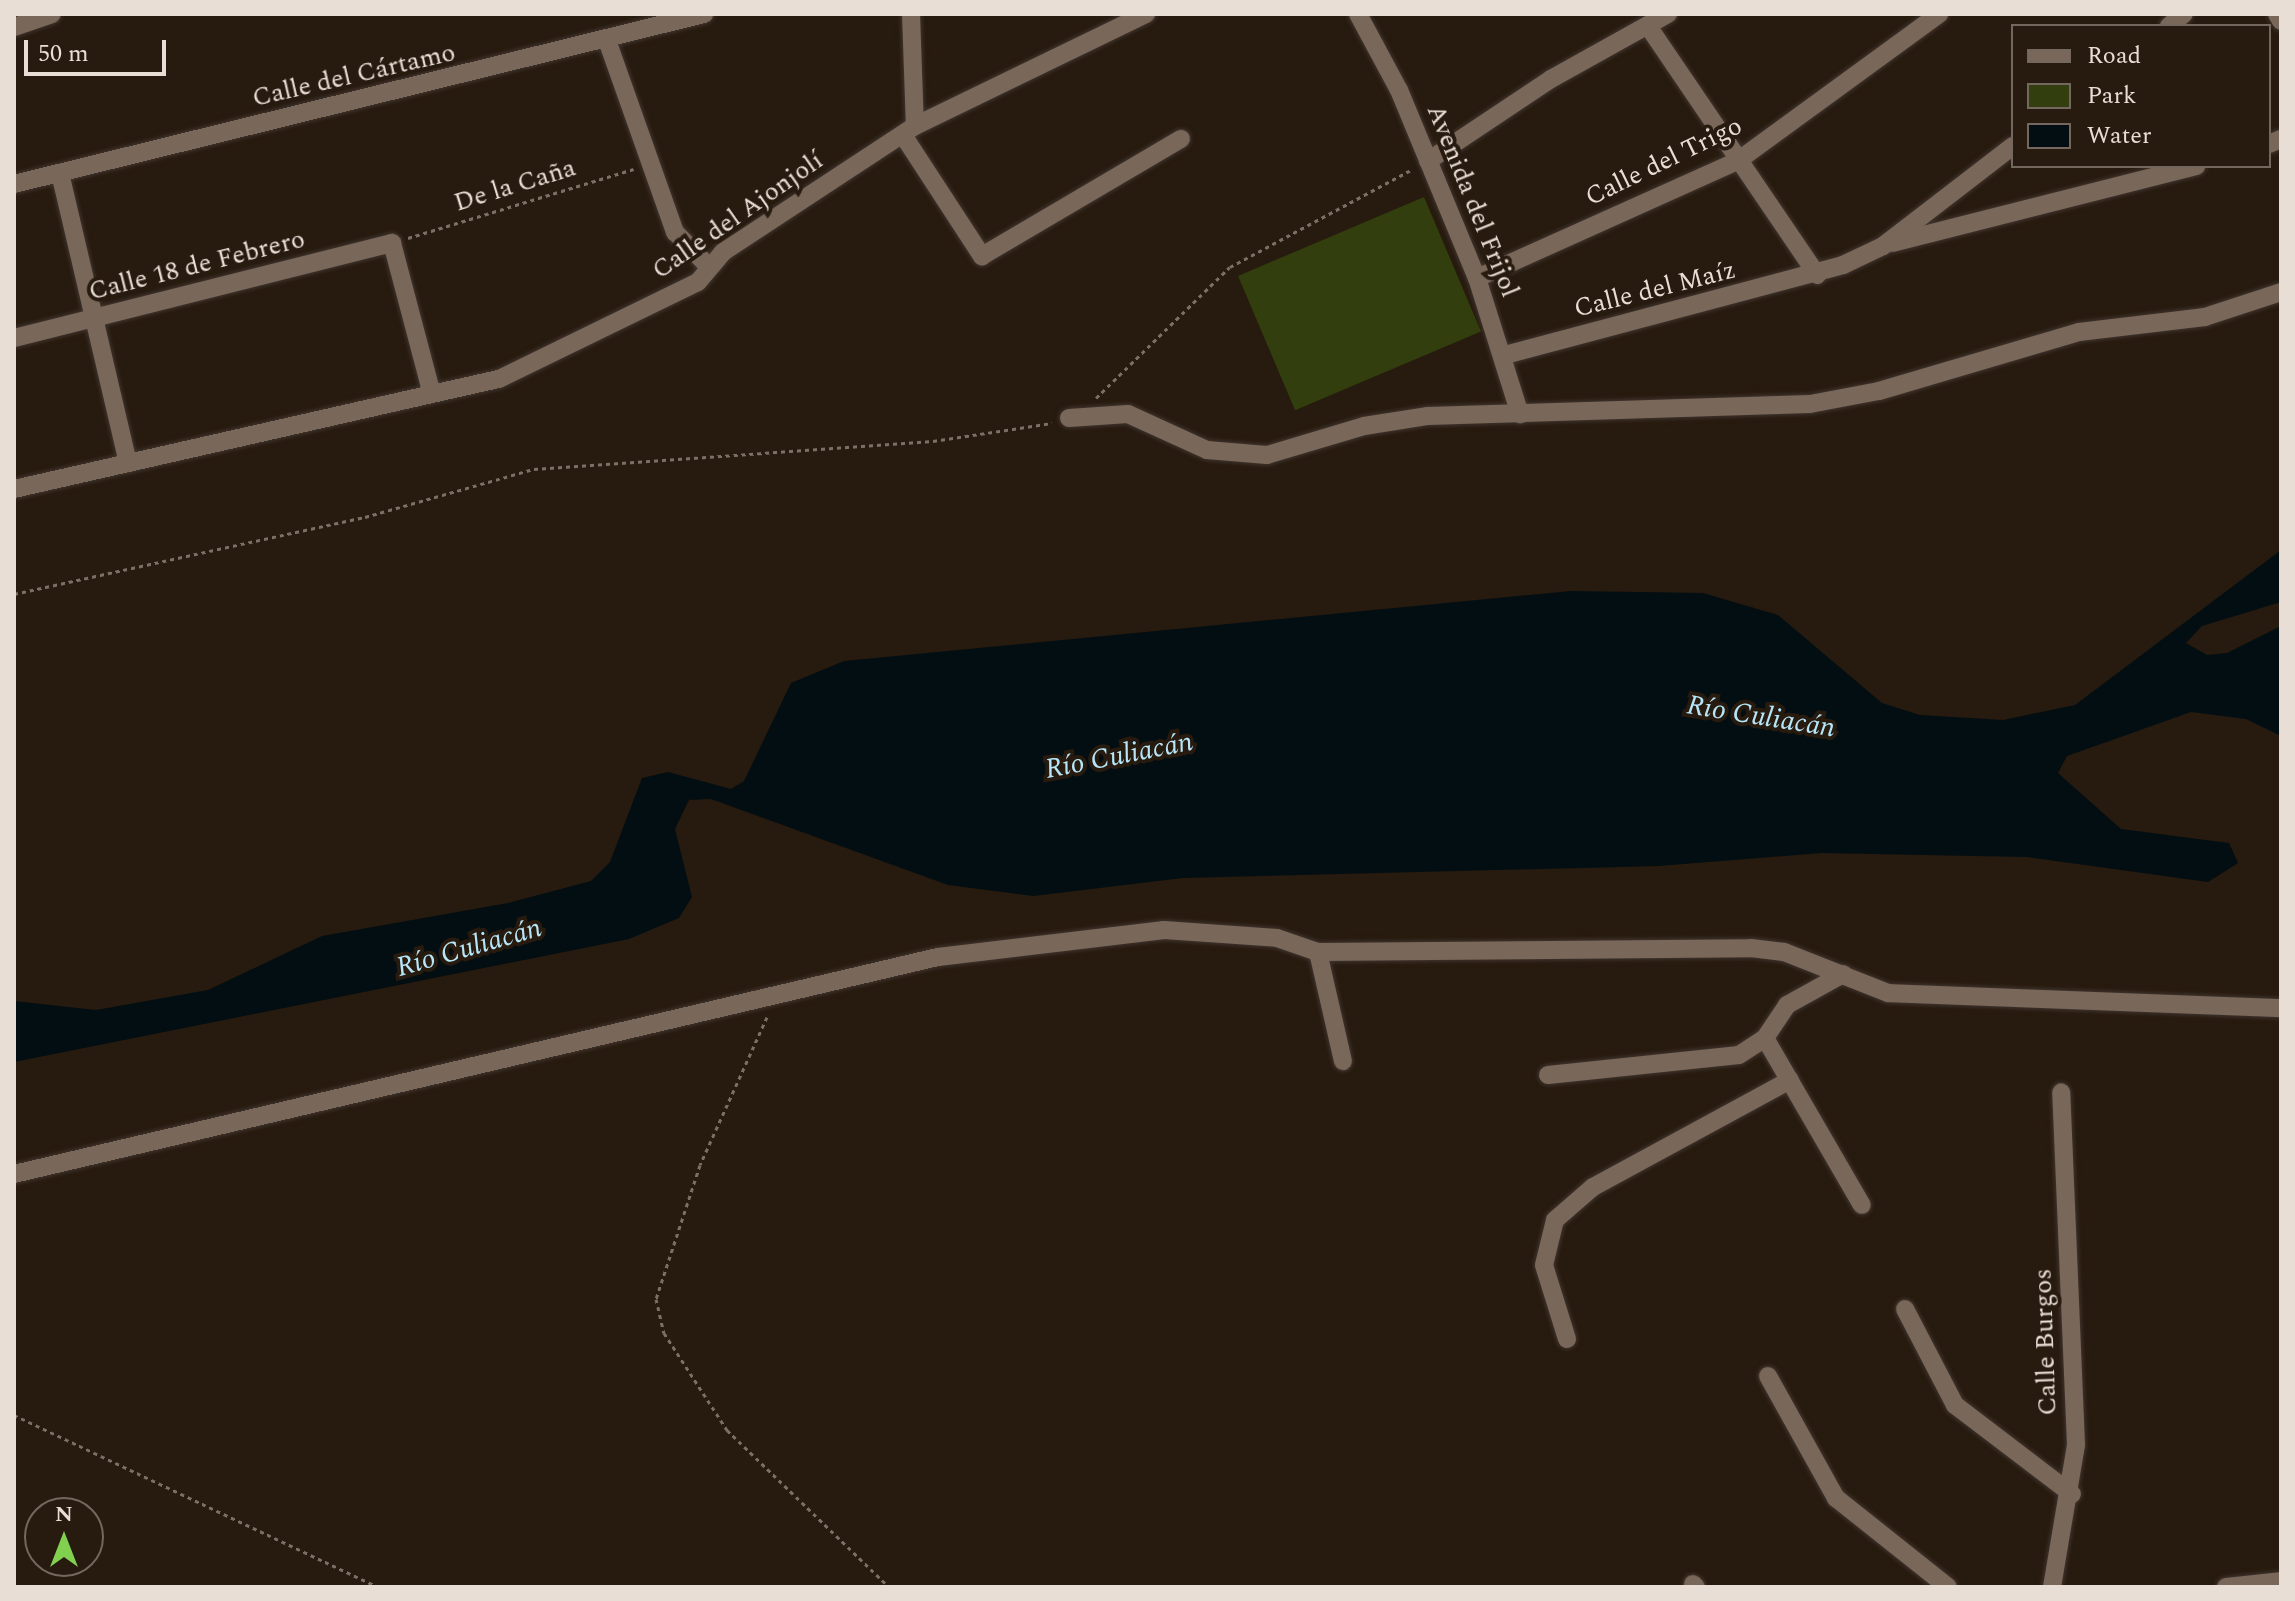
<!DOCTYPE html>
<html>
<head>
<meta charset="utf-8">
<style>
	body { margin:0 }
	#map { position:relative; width:2295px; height:1601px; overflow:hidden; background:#271a0e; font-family:Spectral,serif }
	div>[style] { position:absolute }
	.green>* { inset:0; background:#323e0d; transform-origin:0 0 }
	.water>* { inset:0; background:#030e13 }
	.path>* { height:3px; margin-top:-1.5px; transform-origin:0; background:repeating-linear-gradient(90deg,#7b7065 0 4px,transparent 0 8px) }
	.roads { filter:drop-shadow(0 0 2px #40352f) drop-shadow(0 0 2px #40352f) }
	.minor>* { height:18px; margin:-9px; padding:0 9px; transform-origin:9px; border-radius:9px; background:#79685a }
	span { translate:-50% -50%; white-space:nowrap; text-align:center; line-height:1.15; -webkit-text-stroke:8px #271a0e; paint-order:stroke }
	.street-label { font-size:26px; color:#e8ded6 }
	.water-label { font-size:28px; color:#b7e6f8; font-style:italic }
	.frame { position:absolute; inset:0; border:16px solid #e8ded6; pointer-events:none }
	.legend { position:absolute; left:2011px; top:24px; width:260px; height:144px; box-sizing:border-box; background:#271a0e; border:2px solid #74685e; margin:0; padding:10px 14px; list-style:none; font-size:24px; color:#e8ded6 }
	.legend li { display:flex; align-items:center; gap:16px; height:40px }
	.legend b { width:40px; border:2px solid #74685e }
	.north { position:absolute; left:24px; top:1497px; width:80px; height:80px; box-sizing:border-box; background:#271a0e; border:2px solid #74685e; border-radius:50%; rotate:0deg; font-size:22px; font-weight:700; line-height:32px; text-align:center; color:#e8ded6 }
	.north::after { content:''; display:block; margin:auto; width:28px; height:36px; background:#82d050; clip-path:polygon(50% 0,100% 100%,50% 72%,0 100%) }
	.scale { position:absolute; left:24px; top:40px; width:142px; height:36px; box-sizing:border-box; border:4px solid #e8ded6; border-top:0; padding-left:10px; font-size:24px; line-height:28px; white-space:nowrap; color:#e8ded6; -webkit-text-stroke:6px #271a0e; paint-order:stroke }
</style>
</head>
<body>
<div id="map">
	<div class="green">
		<div style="left:1424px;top:197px;width:146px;height:202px;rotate:67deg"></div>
	</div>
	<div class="water">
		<div style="clip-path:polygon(2281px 550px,2281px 602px,2202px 626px,2186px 643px,2207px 655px,2227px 653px,2281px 626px,2281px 736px,2246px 719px,2191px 712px,2067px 756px,2058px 773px,2121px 829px,2229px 843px,2238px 863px,2208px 882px,2026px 857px,1822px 853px,1659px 866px,1183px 878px,1033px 896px,948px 885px,711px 799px,689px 800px,675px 829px,692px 897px,679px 918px,629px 939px,14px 1062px,14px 1001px,96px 1010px,208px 990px,322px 936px,508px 903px,591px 881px,610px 862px,642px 778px,668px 772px,731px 789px,744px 781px,791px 683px,844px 661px,1571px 591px,1703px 593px,1778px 615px,1882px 703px,1920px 715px,2003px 720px,2075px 705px)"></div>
	</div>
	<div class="path">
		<div style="left:408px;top:238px;width:236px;rotate:-17deg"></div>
		<div style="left:1096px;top:398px;width:187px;rotate:-44.4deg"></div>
		<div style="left:1230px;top:267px;width:205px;rotate:-28.2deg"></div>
		<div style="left:14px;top:594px;width:359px;rotate:-12.4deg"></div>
		<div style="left:365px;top:517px;width:176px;rotate:-15.9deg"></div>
		<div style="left:534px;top:469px;width:400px;rotate:-4deg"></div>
		<div style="left:933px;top:441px;width:120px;rotate:-8.6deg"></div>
		<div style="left:767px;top:1017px;width:162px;rotate:114.4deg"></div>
		<div style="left:700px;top:1165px;width:141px;rotate:108.2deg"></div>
		<div style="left:656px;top:1299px;width:35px;rotate:77deg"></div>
		<div style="left:664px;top:1333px;width:116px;rotate:57deg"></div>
		<div style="left:727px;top:1430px;width:226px;rotate:44.1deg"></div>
		<div style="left:14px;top:1415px;width:403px;rotate:25.3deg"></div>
	</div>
	<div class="roads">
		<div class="minor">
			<div style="left:911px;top:14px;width:112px;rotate:88deg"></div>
			<div style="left:1358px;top:14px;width:86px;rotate:61.7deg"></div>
			<div style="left:1399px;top:90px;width:204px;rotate:67.5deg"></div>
			<div style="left:1477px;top:278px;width:143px;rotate:72.5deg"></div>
			<div style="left:2277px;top:14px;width:8px;rotate:60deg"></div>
			<div style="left:1648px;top:26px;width:301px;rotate:55.8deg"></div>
			<div style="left:2169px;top:26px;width:19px;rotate:-39deg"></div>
			<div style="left:14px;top:27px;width:40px;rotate:-18.9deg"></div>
			<div style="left:608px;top:43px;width:201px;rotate:70.5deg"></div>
			<div style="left:675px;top:232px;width:49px;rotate:45.8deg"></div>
			<div style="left:903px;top:135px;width:145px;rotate:56.9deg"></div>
			<div style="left:982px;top:256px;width:231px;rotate:-30.5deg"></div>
			<div style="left:2269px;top:144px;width:13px;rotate:-23deg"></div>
			<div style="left:1428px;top:161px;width:148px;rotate:-33.7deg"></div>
			<div style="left:1551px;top:79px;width:134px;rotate:-29.1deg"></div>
			<div style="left:60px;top:173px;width:298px;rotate:76.8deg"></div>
			<div style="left:14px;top:184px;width:711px;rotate:-13.84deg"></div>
			<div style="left:1892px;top:243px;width:314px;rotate:-14.2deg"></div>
			<div style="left:1477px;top:278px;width:287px;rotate:-24.2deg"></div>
			<div style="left:1739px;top:160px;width:248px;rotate:-36.1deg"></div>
			<div style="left:14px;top:338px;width:390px;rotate:-14.1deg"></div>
			<div style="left:392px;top:243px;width:153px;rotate:75.2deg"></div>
			<div style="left:1505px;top:355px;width:350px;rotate:-14.9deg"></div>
			<div style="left:1843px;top:265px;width:44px;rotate:-25.4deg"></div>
			<div style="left:1883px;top:246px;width:164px;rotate:-37.6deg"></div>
			<div style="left:1069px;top:418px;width:59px;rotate:-3.9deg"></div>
			<div style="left:1128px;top:414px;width:87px;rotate:24.5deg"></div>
			<div style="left:1207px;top:450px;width:60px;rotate:4.8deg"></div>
			<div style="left:1267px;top:455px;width:101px;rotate:-16.6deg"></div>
			<div style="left:1364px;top:426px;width:65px;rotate:-8.9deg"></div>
			<div style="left:1428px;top:416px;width:382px;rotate:-1.8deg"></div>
			<div style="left:1810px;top:404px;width:70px;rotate:-10.7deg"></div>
			<div style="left:1879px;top:391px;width:209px;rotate:-16.4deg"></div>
			<div style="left:2079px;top:332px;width:127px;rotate:-6.8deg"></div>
			<div style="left:2205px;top:317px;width:80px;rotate:-18.2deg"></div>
			<div style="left:14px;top:489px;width:497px;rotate:-12.8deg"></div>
			<div style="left:499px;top:379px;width:221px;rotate:-26deg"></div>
			<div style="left:698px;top:282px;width:39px;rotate:-50deg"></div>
			<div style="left:723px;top:252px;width:230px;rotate:-33.3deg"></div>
			<div style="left:915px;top:126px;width:257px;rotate:-25.9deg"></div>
			<div style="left:1318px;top:952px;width:112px;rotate:77.1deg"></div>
			<div style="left:1765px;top:1038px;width:193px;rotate:59.9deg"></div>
			<div style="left:1548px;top:1075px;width:192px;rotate:-6deg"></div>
			<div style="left:1739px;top:1055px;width:31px;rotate:-33deg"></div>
			<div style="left:1765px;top:1038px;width:40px;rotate:-56deg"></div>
			<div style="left:1787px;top:1005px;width:64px;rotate:-29deg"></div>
			<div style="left:14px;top:1174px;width:949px;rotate:-13.22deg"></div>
			<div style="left:938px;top:957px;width:228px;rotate:-6.8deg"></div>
			<div style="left:1164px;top:930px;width:113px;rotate:4deg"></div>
			<div style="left:1277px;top:938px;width:43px;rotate:18.9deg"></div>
			<div style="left:1318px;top:952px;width:433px;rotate:-0.5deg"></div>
			<div style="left:1751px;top:948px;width:33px;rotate:7deg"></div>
			<div style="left:1784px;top:952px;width:112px;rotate:21.5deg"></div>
			<div style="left:1888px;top:993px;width:393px;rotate:2.2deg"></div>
			<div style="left:1905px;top:1309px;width:108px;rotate:62.5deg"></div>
			<div style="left:1955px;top:1405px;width:147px;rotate:37.3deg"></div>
			<div style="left:1567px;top:1339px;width:77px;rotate:-107.3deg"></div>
			<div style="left:1544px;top:1265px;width:46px;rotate:-76.3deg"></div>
			<div style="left:1555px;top:1220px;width:50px;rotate:-41deg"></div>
			<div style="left:1593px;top:1187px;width:224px;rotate:-28.5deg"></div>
			<div style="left:1768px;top:1376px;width:140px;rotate:60.9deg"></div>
			<div style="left:1836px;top:1498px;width:143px;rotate:38.5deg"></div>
			<div style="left:1693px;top:1584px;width:4px;rotate:45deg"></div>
			<div style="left:2052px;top:1587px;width:144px;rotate:-80.4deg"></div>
			<div style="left:2076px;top:1445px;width:353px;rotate:-92.4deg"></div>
			<div style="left:2226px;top:1587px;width:55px;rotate:-6.2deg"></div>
		</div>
	</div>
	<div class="street-label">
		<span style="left:354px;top:76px;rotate:-13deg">Calle del Cártamo</span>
		<span style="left:1664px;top:162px;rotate:-26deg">Calle del Trigo</span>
		<span style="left:515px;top:186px;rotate:-17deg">De la Caña</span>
		<span style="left:1472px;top:201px;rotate:68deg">Avenida del Frijol</span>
		<span style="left:738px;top:216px;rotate:-35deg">Calle del Ajonjolí</span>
		<span style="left:197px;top:266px;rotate:-14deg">Calle 18 de Febrero</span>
		<span style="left:1655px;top:290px;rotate:-14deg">Calle del Maíz</span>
		<span style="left:2046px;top:1342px;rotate:-92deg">Calle Burgos</span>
	</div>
	<div class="water-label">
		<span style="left:1761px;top:717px;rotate:9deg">Río Culiacán</span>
		<span style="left:1119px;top:756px;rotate:-11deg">Río Culiacán</span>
		<span style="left:469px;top:948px;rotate:-16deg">Río Culiacán</span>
	</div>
	<div class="frame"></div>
	<ul class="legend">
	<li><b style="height:10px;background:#79685a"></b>Road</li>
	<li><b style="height:22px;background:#323e0d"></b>Park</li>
	<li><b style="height:22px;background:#030e13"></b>Water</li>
	</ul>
	<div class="north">N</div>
	<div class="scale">50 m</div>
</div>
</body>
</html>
